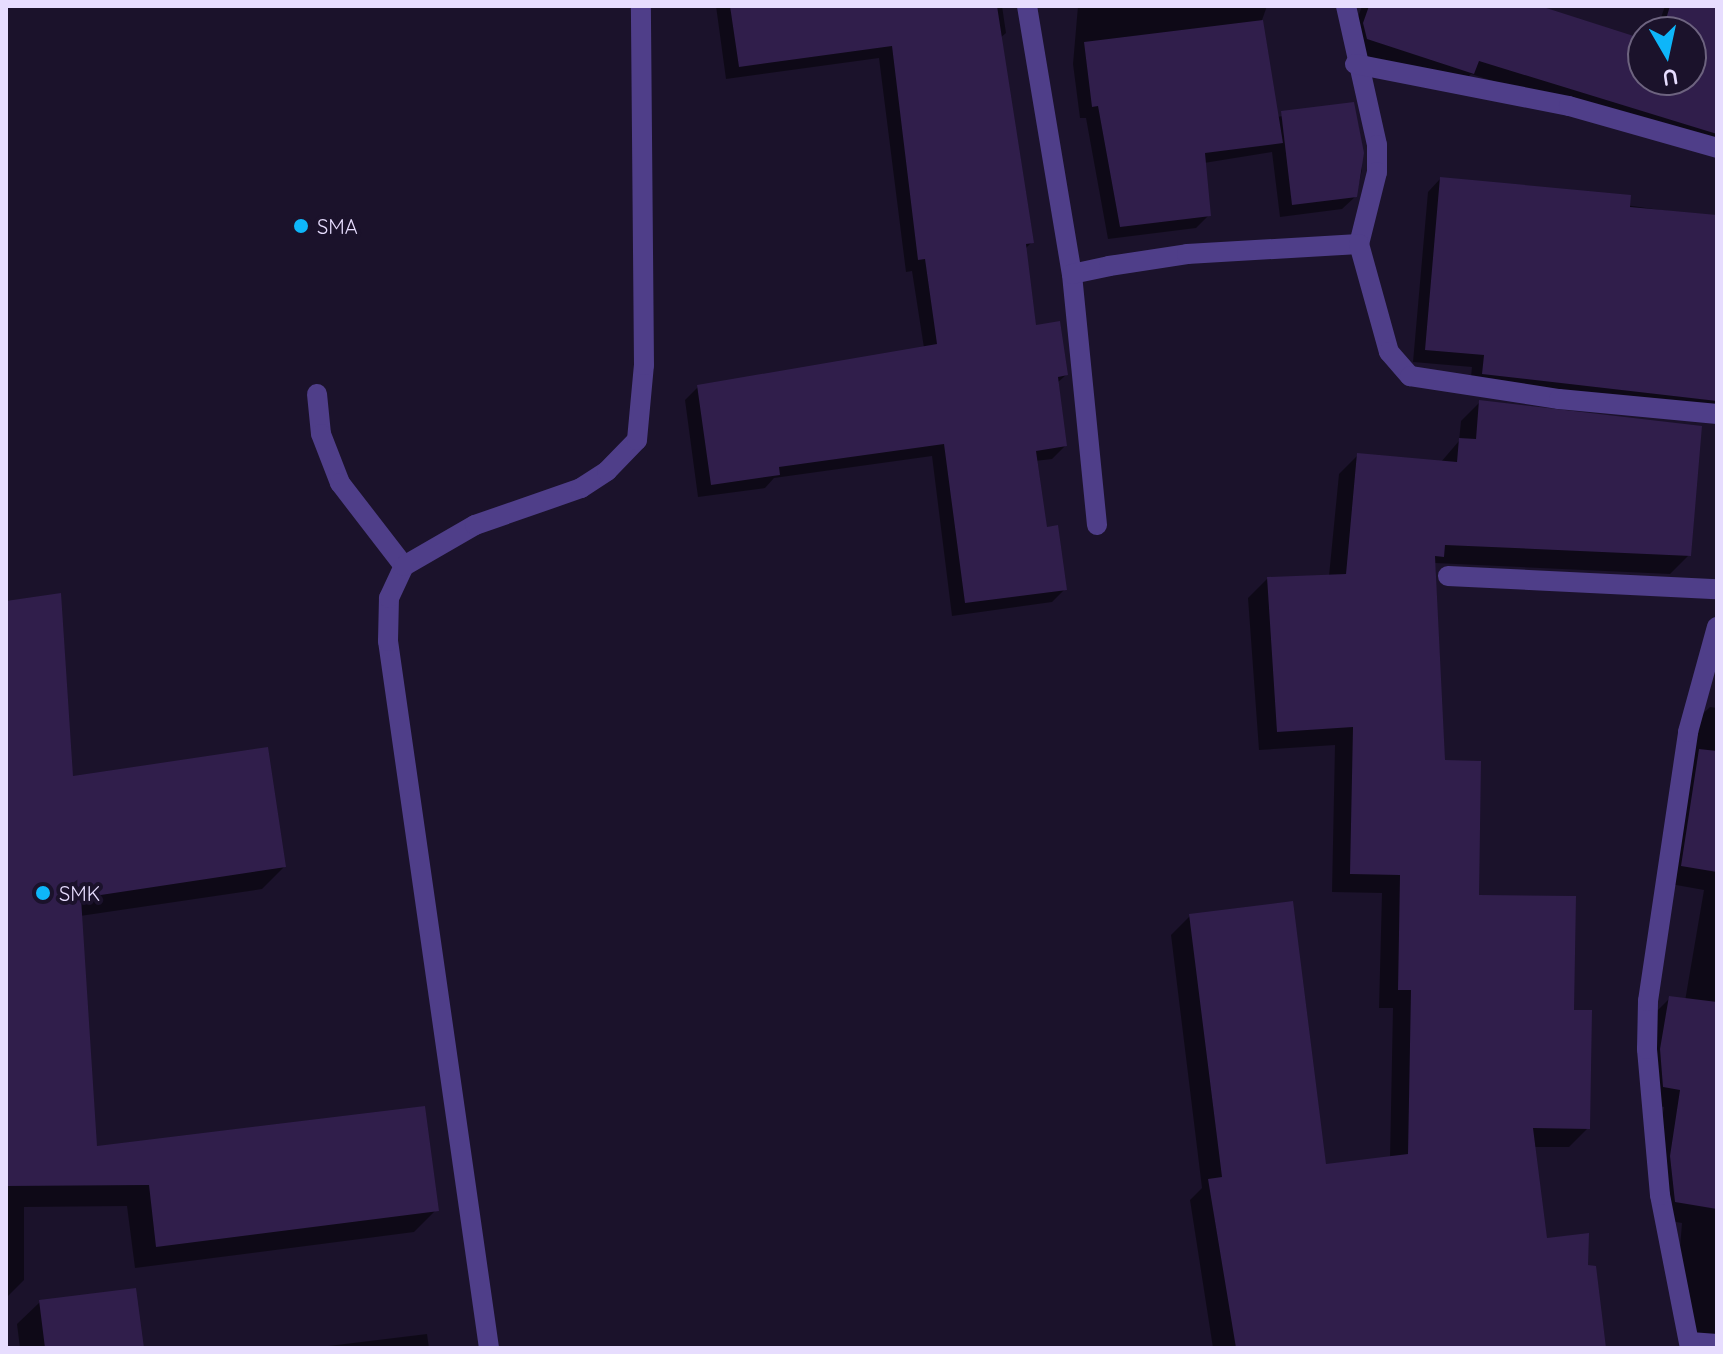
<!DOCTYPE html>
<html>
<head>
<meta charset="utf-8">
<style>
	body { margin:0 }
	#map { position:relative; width:1723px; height:1354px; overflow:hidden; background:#1b122b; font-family:Quicksand,sans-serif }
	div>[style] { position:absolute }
	.shadow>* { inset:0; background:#0007 }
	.building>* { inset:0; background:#301e4b }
	.minor>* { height:20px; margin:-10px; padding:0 10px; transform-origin:10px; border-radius:10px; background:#4f3e89 }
	.dots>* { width:22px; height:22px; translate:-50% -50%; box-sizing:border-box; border:4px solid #1b122b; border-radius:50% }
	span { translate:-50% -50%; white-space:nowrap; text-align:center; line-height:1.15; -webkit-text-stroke:8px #1b122b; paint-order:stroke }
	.poi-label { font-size:20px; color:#e7ddfe }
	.left { translate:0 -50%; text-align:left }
	.frame { position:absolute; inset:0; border:8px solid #e7ddfe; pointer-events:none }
	.north { position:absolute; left:1627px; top:16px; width:80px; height:80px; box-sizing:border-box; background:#1b122b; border:2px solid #6d637f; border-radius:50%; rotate:171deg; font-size:22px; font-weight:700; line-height:32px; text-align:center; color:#e7ddfe }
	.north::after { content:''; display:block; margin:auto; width:28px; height:36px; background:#0eb6f9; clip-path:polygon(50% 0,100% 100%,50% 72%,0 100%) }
</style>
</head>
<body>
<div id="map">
	<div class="shadow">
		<div style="clip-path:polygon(716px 6px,1002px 6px,1006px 33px,999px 39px,1032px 242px,1024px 250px,1035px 327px,1066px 375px,1057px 383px,1065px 446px,1052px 459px,1035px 461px,1045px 529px,1065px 589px,1052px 602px,952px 616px,932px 456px,774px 478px,765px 488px,698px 497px,685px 400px,698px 387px,924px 348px,912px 271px,906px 272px,879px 58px,726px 79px)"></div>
		<div style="clip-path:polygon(1078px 6px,1267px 6px,1261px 23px,1277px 117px,1352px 104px,1362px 170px,1356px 196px,1342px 209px,1280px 217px,1272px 152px,1204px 163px,1209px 215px,1196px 228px,1108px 239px,1086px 118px,1080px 118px,1073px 64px)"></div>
		<div style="clip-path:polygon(1362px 6px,1521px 6px,1643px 42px,1643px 80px,1691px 80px,1691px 32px,1656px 32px,1665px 6px,1717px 6px,1717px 157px,1708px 148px,1471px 74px,1460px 86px,1355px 52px,1351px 37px)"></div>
		<div style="clip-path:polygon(1440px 179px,1717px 218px,1717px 419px,1470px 386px,1472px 367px,1413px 362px,1428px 192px)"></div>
		<div style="clip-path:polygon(1480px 402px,1689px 555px,1670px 574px,1435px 563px,1443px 762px,1477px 897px,1572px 1012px,1588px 1128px,1569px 1147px,1534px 1147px,1545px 1241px,1586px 1267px,1604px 1348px,1213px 1348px,1190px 1200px,1202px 1188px,1171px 935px,1190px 916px,1324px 1166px,1390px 1158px,1393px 1008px,1379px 1008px,1382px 893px,1332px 892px,1335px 745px,1259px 750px,1248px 598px,1267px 579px,1329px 576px,1339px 474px,1358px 455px,1441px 462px,1459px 441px,1461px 421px)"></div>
		<div style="clip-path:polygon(6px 603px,71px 778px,284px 867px,262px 889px,80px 916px,95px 1149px,436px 1210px,414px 1232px,135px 1268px,127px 1206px,24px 1207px,24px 1280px,6px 1298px)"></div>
		<div style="clip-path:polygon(1710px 707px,1717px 708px,1717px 1342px,1681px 1339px,1675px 1310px,1682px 1223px,1658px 1219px,1653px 1175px,1664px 1107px,1646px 1104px,1652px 1016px,1670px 998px,1685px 1001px,1704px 890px,1665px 883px,1692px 724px)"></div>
		<div style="clip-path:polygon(40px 1302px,142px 1348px,20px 1348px,17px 1324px)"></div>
		<div style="clip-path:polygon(427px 1334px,429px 1348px,312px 1348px)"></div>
	</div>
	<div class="building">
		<div style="clip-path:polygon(730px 6px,997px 6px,1034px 243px,1026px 244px,1036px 325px,1060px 321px,1068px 375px,1058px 377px,1067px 446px,1036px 451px,1047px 527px,1058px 525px,1067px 590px,965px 603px,944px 444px,779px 467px,780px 475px,711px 485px,697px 385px,937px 344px,925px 259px,918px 260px,892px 46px,739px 67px)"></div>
		<div style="clip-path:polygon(1369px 6px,1540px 6px,1643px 39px,1643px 80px,1691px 80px,1691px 32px,1662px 32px,1670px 6px,1717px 6px,1717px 134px,1479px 61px,1474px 74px,1367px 39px,1363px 23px)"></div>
		<div style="clip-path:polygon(1263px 20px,1283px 143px,1205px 153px,1211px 216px,1120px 227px,1098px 106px,1092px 107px,1084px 42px)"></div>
		<div style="clip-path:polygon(1354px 102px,1364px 153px,1357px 197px,1292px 205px,1281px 111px)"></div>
		<div style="clip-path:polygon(1440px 177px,1631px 195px,1630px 207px,1717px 215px,1717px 401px,1482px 374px,1484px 355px,1425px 350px)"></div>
		<div style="clip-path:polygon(1479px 400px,1702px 426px,1691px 556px,1445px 545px,1444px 557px,1435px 556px,1445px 760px,1481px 761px,1479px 895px,1576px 896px,1574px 1010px,1592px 1010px,1590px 1129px,1533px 1128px,1547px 1238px,1589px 1233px,1588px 1265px,1596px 1266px,1606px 1348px,1236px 1348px,1208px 1179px,1222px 1177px,1189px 914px,1293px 901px,1326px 1164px,1408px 1154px,1411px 990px,1398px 990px,1400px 875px,1350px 874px,1353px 727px,1277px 732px,1267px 577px,1346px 574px,1357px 453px,1457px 462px,1459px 438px,1476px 439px)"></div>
		<div style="clip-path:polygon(61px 593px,73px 776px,268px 747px,286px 867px,81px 898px,97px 1146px,425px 1106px,439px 1211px,156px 1247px,149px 1185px,6px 1186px,6px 601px)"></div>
		<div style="clip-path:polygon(1699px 749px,1717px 751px,1717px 872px,1681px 866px)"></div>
		<div style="clip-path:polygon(1669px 996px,1717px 1002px,1717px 1209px,1675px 1202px,1670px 1156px,1680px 1090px,1663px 1087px,1660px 1049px)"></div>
		<div style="clip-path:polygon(136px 1288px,144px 1348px,45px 1348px,39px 1300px)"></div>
	</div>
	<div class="minor">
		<div style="left:1027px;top:6px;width:272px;rotate:80.5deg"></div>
		<div style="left:1346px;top:6px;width:142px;rotate:77.4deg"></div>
		<div style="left:1377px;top:145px;width:27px;rotate:90deg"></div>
		<div style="left:1377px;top:172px;width:74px;rotate:104deg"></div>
		<div style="left:1355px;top:64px;width:218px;rotate:11.1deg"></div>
		<div style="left:1569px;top:106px;width:154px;rotate:15.8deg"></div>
		<div style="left:317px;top:394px;width:40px;rotate:84.3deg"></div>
		<div style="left:321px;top:434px;width:53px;rotate:68.8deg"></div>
		<div style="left:340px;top:483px;width:105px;rotate:52.4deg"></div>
		<div style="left:1097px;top:525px;width:252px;rotate:-95.7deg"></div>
		<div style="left:1072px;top:274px;width:38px;rotate:-12deg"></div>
		<div style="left:1109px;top:266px;width:79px;rotate:-8.7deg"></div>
		<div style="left:1187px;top:254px;width:172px;rotate:-3.3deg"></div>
		<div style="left:1359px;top:244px;width:112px;rotate:74.5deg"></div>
		<div style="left:1389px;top:352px;width:32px;rotate:49deg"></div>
		<div style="left:1410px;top:376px;width:151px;rotate:8.8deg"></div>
		<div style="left:1559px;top:399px;width:159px;rotate:5.4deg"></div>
		<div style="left:1448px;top:576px;width:269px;rotate:2.8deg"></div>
		<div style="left:1690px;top:1342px;width:27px;rotate:4deg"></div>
		<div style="left:489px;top:1348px;width:714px;rotate:-98.13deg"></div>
		<div style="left:388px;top:641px;width:43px;rotate:-88.7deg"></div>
		<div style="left:389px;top:598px;width:35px;rotate:-65deg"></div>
		<div style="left:404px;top:566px;width:82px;rotate:-30deg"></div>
		<div style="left:475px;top:525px;width:112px;rotate:-19.2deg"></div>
		<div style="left:581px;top:488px;width:31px;rotate:-33deg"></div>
		<div style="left:607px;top:471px;width:43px;rotate:-45.9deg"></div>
		<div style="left:637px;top:440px;width:75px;rotate:-84.7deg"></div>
		<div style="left:644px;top:365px;width:359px;rotate:-90.5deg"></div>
		<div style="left:1690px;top:1348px;width:156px;rotate:-101.1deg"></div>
		<div style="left:1660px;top:1195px;width:147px;rotate:-95.1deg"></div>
		<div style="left:1647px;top:1049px;width:48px;rotate:-88.8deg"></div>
		<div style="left:1648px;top:1001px;width:272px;rotate:-81.5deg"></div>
		<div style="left:1688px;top:732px;width:109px;rotate:-74.6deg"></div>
	</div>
	<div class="dots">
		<div style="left:301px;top:226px;background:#0eb6f9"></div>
		<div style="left:43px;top:893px;background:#0eb6f9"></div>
	</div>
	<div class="poi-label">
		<span class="left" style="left:317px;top:226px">SMA</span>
		<span class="left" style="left:59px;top:893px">SMK</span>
	</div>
	<div class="frame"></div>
	<div class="north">U</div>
</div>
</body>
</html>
